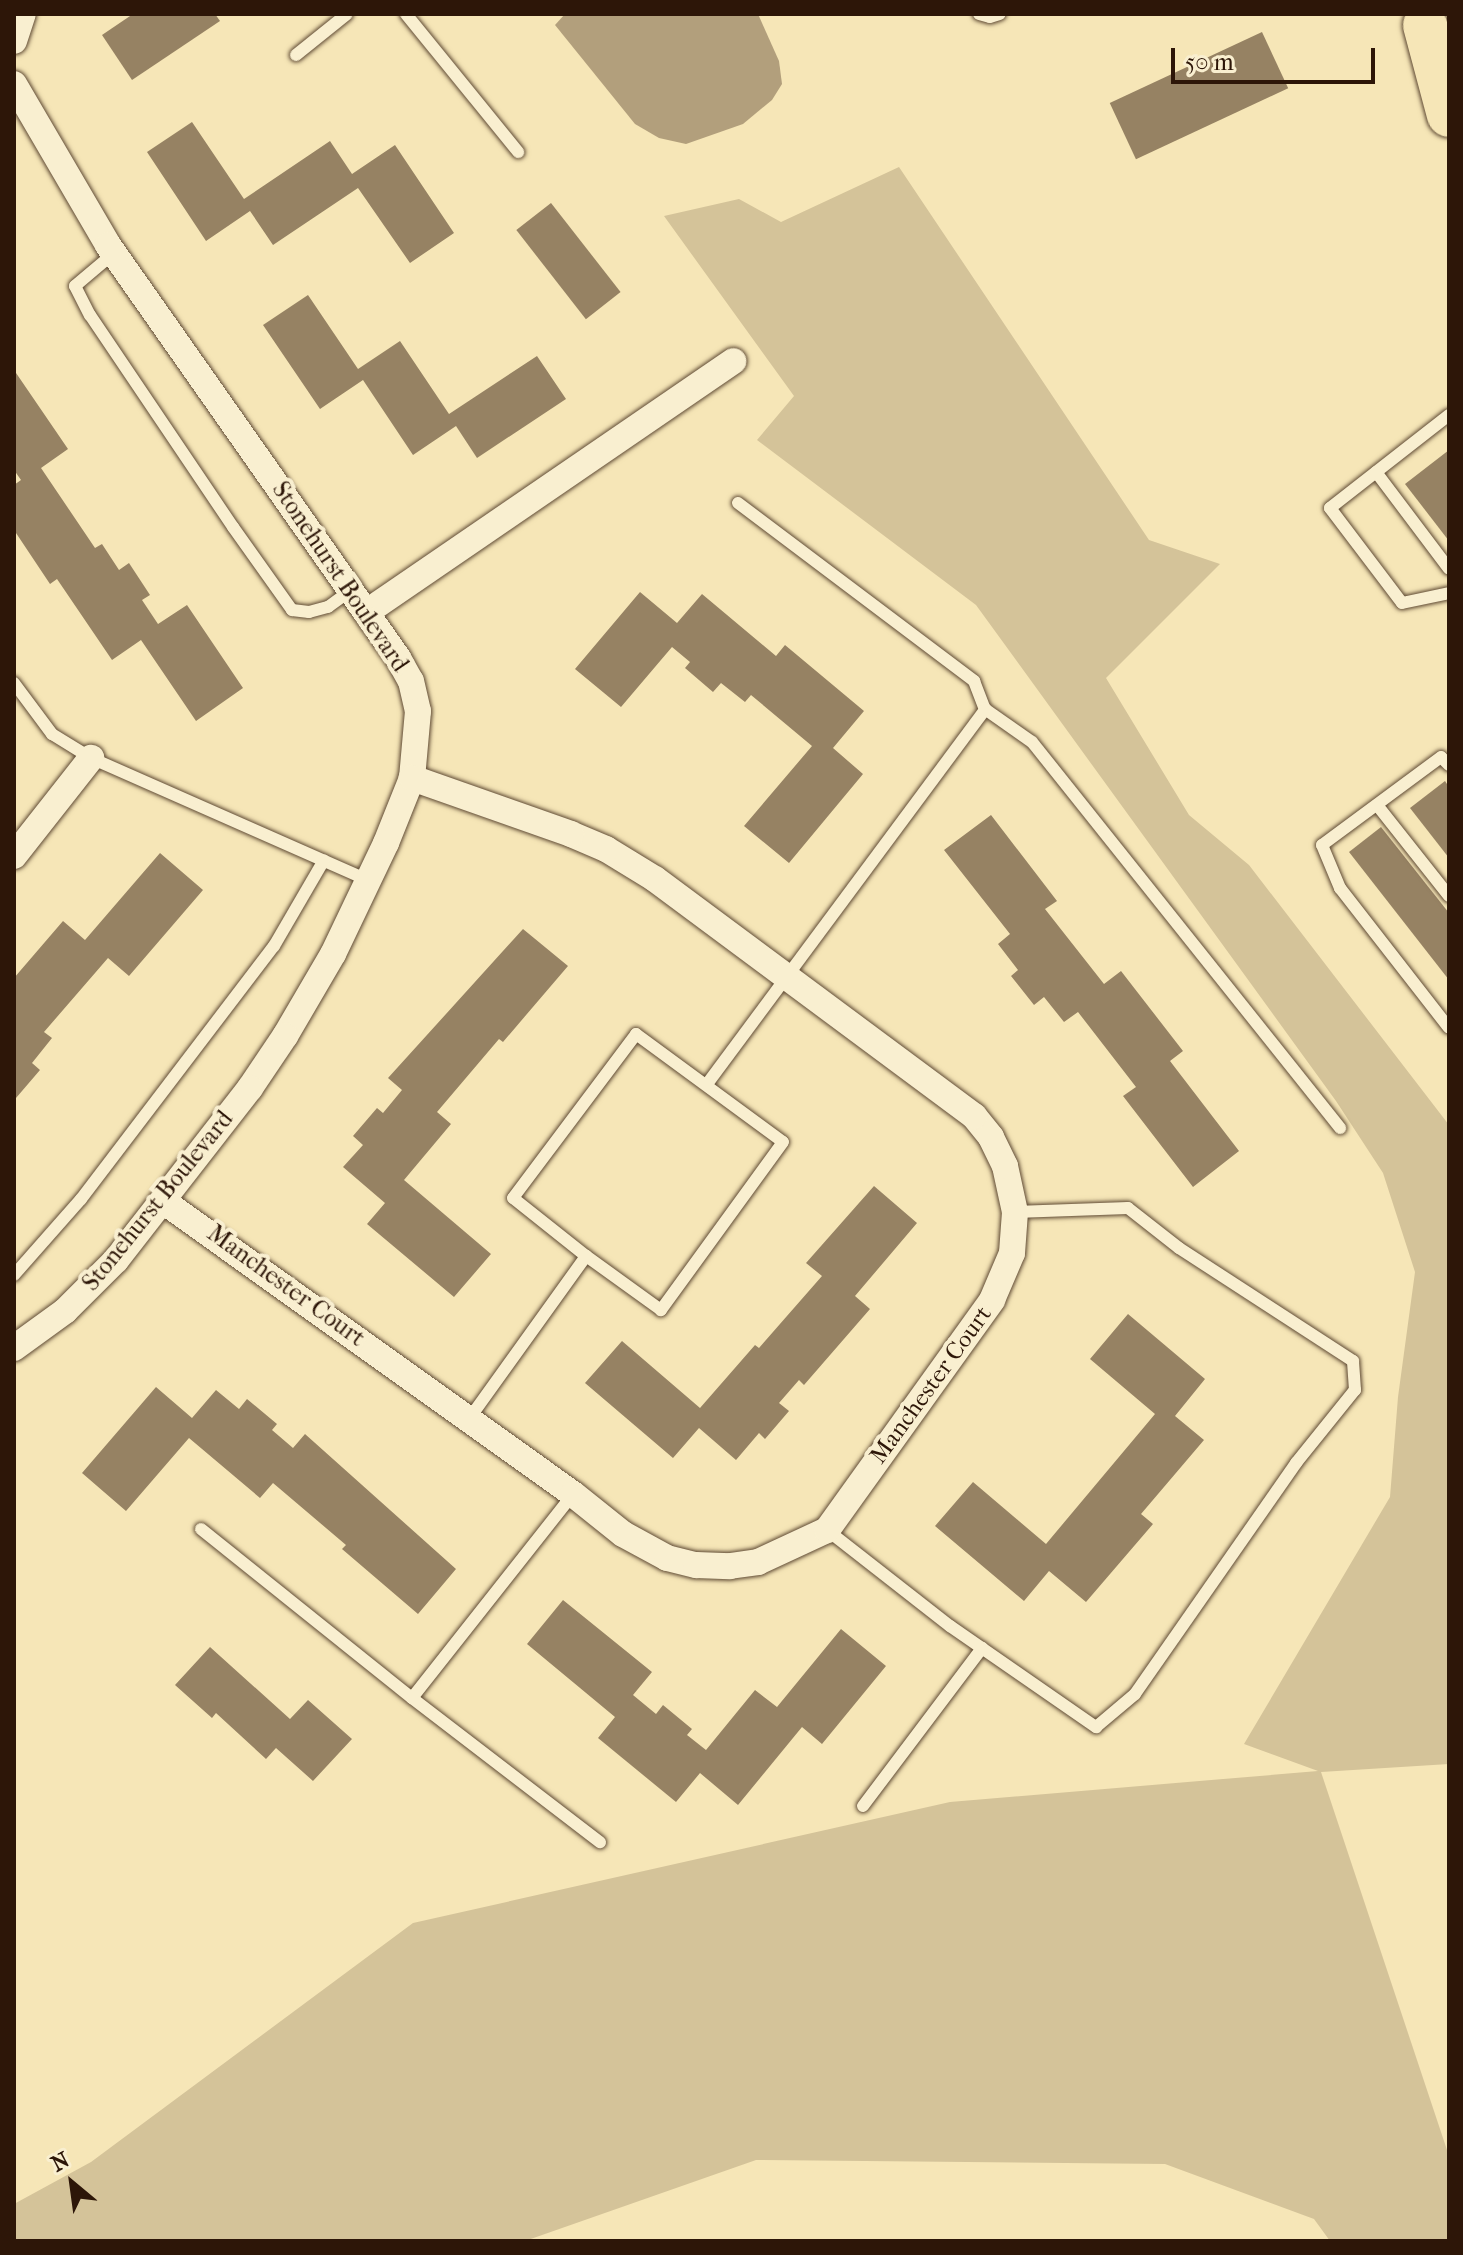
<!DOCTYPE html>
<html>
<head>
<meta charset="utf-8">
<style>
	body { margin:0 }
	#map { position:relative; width:1463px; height:2255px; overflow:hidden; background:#f6e6b7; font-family:"IM FELL French Canon",serif }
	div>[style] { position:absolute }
	.green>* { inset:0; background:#d4c399 }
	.water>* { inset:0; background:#b29f7c }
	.building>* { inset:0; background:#968263; transform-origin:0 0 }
	.roads { filter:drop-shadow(0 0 2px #5f4a34) drop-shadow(0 0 2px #5f4a34) }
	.lane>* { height:12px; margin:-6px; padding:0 6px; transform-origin:6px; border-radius:6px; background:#f9efd0 }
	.street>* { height:26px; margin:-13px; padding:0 13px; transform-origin:13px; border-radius:13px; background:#f9efd0 }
	.highway>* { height:44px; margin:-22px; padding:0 22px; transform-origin:22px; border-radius:22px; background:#f6e6b7 }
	span { translate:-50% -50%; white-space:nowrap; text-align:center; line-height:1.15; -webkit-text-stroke:8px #f9efd0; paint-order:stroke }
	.street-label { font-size:24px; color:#2d1608 }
	.frame { position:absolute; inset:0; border:16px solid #2d1608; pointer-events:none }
	.north { position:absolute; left:32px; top:2143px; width:80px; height:80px; -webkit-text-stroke:6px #f9efd0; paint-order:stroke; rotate:331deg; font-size:22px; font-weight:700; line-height:32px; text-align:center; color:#2d1608 }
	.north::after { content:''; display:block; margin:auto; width:28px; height:36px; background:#2d1608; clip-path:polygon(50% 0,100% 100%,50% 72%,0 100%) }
	.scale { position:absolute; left:1171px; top:48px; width:204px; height:36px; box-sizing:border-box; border:4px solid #2d1608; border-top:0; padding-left:10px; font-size:24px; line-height:28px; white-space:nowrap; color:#2d1608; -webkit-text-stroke:6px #f9efd0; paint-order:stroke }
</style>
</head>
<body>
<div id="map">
	<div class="green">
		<div style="clip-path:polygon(899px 167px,1149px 540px,1220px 564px,1106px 678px,1189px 815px,1249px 865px,1449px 1125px,1449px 1764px,1321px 1772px,1449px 2156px,1449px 2241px,1330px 2241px,1314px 2219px,1165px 2164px,756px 2160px,525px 2241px,14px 2241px,14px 2204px,91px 2162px,413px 1923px,950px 1802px,1318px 1771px,1244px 1744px,1390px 1497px,1398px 1397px,1415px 1272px,1383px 1173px,1336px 1101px,976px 605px,757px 440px,794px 396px,664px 216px,739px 199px,781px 222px)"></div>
	</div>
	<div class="water">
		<div style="clip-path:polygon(565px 14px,758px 14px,779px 61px,782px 84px,772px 100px,743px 124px,686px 144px,659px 138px,635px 124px,555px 25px)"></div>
	</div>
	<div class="building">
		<div style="clip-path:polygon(133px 14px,215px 14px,220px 21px,132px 80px,102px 35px)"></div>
		<div style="left:1262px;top:32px;width:62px;height:168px;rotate:65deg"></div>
		<div style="clip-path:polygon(192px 122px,244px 199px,330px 141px,352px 174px,395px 145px,454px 233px,410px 263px,358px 188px,273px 245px,250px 211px,206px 241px,147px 152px)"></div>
		<div style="left:551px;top:203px;width:113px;height:44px;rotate:52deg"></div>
		<div style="clip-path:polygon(308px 295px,358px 369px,400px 341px,449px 414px,537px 356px,566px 399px,477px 458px,456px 426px,413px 455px,363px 380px,320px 409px,263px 325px)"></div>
		<div style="clip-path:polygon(14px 370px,68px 449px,41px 468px,95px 548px,102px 544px,119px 570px,129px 563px,150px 595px,142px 600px,158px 624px,187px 605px,243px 688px,196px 721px,141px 640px,112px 660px,57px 579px,50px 584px,14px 530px,14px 485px,21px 480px,14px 470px)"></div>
		<div style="clip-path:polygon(1449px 450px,1449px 541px,1405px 484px)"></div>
		<div style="clip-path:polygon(640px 592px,677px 623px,702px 594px,776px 656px,785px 645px,864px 711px,833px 748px,863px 774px,789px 863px,744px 826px,812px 746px,751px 695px,745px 702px,721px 683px,713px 692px,685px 668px,690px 662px,672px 647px,621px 707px,575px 669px)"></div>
		<div style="clip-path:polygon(1445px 781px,1449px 787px,1449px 858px,1410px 808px)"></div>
		<div style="clip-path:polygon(991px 815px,1057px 901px,1045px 909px,1104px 984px,1121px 971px,1183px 1051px,1170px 1061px,1239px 1151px,1193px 1187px,1123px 1096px,1136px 1087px,1078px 1012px,1064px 1022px,1044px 997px,1034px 1005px,1011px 976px,1018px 970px,998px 944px,1010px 934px,944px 850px)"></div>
		<div style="clip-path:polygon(1381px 827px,1449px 913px,1449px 980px,1349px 852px)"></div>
		<div style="clip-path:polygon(160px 853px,203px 890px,129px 976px,108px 958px,44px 1032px,52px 1038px,32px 1063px,40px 1070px,16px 1098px,14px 978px,63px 921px,85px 940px)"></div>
		<div style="clip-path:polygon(523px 929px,568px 966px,503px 1042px,499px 1039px,437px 1112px,451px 1124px,404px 1180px,491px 1254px,454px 1297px,367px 1224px,385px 1203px,343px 1167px,363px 1145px,353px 1136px,377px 1108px,383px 1113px,402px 1090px,388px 1078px)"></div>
		<div style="clip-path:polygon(874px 1186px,917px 1223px,855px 1296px,870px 1309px,804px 1385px,799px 1380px,779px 1403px,789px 1411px,765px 1439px,759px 1433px,736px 1460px,699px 1428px,673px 1458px,585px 1383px,622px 1341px,700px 1408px,755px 1345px,759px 1348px,822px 1276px,806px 1263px)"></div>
		<div style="clip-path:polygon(1128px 1314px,1205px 1379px,1175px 1416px,1204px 1440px,1141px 1514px,1153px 1524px,1086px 1602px,1049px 1571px,1024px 1601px,935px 1526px,973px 1482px,1046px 1544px,1155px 1414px,1090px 1359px)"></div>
		<div style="clip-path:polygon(156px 1387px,192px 1418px,216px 1390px,239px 1409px,247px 1399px,277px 1424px,272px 1430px,293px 1448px,305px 1434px,456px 1569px,418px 1614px,342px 1549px,346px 1545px,273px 1483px,260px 1498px,189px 1438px,126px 1511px,82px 1473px)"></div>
		<div style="clip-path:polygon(563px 1600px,652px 1672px,633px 1695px,656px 1714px,663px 1705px,692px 1729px,687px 1735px,706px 1750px,755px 1690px,777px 1707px,841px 1629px,886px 1666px,822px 1744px,802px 1727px,738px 1805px,700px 1773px,676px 1802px,598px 1738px,615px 1717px,527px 1644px)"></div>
		<div style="clip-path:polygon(210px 1647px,290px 1719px,308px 1700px,352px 1739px,313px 1781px,276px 1748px,266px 1759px,216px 1713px,212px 1718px,175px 1685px)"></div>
	</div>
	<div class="roads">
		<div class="lane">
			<div style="left:406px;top:14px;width:178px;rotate:50.9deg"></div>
			<div style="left:979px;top:14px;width:11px;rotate:15deg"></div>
			<div style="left:990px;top:17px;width:10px;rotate:-17deg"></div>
			<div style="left:296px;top:55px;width:65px;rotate:-38.8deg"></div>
			<div style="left:114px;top:253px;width:51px;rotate:139.8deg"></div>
			<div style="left:75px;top:286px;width:33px;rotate:63deg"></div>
			<div style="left:90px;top:315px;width:256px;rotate:56deg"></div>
			<div style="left:233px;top:527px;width:102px;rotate:54.6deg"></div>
			<div style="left:292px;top:610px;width:17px;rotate:7deg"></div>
			<div style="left:309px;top:612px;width:20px;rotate:-15deg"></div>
			<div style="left:328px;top:607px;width:29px;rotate:-36deg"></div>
			<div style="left:1449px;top:415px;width:151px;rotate:142deg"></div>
			<div style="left:1330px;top:508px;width:119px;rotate:52.8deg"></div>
			<div style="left:1402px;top:603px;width:48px;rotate:-12deg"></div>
			<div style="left:1376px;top:472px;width:121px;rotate:53deg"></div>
			<div style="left:738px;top:503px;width:296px;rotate:37deg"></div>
			<div style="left:974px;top:681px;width:30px;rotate:69deg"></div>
			<div style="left:985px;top:709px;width:57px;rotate:35.1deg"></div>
			<div style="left:1032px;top:742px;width:494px;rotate:51.4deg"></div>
			<div style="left:14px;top:683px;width:64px;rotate:53.3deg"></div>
			<div style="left:52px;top:734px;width:46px;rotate:31.6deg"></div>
			<div style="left:91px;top:758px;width:303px;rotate:23.8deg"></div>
			<div style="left:1449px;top:765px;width:11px;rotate:-135deg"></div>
			<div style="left:1441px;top:757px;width:148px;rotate:143.5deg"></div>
			<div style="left:1322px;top:845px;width:47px;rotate:67.3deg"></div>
			<div style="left:1340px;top:888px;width:177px;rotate:52.1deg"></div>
			<div style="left:1377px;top:805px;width:116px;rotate:51.6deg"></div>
			<div style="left:707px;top:1084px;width:467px;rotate:-53.4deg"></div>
			<div style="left:14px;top:1275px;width:101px;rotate:-48.6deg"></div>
			<div style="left:81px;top:1199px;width:318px;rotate:-52.7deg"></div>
			<div style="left:274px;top:946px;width:99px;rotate:-59.8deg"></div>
			<div style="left:469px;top:1419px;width:201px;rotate:-54.3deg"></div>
			<div style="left:586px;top:1256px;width:93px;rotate:-141.5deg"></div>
			<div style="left:513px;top:1198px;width:205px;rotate:-53.1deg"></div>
			<div style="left:636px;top:1034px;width:182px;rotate:36.3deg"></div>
			<div style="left:783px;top:1142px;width:208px;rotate:126deg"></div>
			<div style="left:661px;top:1310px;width:92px;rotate:-144.2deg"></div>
			<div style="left:201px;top:1529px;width:270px;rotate:38.7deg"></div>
			<div style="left:412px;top:1698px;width:237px;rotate:37.5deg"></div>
			<div style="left:827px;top:1530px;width:156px;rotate:38deg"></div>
			<div style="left:950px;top:1626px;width:178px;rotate:34.7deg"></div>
			<div style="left:1096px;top:1727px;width:51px;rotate:-40.2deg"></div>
			<div style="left:1135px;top:1694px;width:282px;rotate:-55.1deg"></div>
			<div style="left:1296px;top:1463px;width:94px;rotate:-51.1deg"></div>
			<div style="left:1355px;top:1390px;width:29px;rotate:-94deg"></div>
			<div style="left:1353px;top:1361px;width:207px;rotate:-147deg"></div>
			<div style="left:1179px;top:1248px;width:65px;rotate:-141.9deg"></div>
			<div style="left:1128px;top:1208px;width:113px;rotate:178deg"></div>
			<div style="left:412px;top:1698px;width:260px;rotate:-51.7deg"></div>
			<div style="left:863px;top:1806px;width:198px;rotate:-53deg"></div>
		</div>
		<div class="street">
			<div style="left:14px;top:41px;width:28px;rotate:-72deg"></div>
			<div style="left:14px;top:84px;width:186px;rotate:59.7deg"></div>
			<div style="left:108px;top:245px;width:505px;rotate:54.92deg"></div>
			<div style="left:398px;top:658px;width:26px;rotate:61deg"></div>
			<div style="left:411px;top:681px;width:31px;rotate:77deg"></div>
			<div style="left:418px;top:711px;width:67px;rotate:95.1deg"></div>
			<div style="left:412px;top:778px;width:70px;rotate:111.8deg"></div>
			<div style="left:386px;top:843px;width:123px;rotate:115.5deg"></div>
			<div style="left:333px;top:954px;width:95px;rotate:120.3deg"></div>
			<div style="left:285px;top:1036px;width:63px;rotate:123.9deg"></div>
			<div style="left:250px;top:1088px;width:218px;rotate:127.9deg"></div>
			<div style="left:116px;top:1260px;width:72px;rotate:135deg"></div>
			<div style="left:65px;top:1311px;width:63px;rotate:144deg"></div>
			<div style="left:367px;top:612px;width:444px;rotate:-34.4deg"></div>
			<div style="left:14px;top:856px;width:125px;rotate:-51.8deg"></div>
			<div style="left:163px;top:1201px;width:504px;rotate:35.55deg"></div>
			<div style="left:573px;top:1494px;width:64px;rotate:38.7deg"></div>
			<div style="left:623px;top:1534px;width:50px;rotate:28.6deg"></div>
			<div style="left:667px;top:1558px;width:30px;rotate:14deg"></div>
			<div style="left:696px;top:1565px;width:34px;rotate:2deg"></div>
			<div style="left:730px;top:1566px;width:28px;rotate:-8deg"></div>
			<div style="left:758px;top:1562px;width:76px;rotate:-24.9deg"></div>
			<div style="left:827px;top:1530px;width:283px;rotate:-54.3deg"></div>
			<div style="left:992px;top:1300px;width:51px;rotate:-66.9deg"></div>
			<div style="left:1012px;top:1253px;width:41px;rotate:-85.8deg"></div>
			<div style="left:1015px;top:1212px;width:47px;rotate:-102.3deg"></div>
			<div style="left:1005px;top:1166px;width:32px;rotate:-116deg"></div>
			<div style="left:991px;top:1137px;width:27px;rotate:-129deg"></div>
			<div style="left:974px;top:1116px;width:397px;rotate:-143.4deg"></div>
			<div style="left:655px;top:879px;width:57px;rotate:-148.5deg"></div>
			<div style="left:606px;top:849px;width:38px;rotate:-157deg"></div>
			<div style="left:571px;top:834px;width:169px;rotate:-160.6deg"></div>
		</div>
		<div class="highway">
			<div style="left:1425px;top:25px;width:93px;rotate:75.1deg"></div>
		</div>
	</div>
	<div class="street-label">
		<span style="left:340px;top:577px;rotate:56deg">Stonehurst Boulevard</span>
		<span style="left:158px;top:1201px;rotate:-51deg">Stonehurst Boulevard</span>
		<span style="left:286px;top:1286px;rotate:36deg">Manchester Court</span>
		<span style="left:931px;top:1385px;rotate:-54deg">Manchester Court</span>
	</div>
	<div class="frame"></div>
	<div class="north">N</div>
	<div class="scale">50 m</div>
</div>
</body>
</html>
